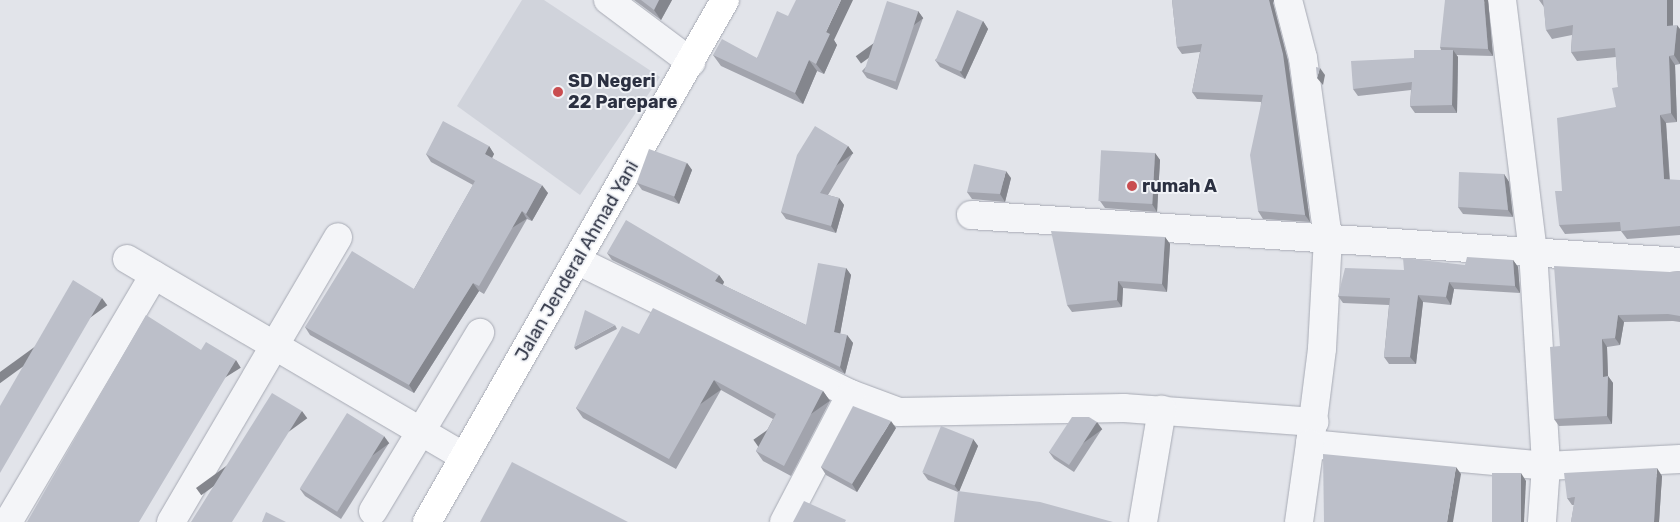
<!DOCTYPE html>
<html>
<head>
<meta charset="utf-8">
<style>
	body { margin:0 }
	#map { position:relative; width:1680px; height:522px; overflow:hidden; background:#e2e4ea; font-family:Rubik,sans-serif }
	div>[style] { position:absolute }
	.built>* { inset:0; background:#d0d3db }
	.roads { filter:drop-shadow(0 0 1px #a7aab4) drop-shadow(0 0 1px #a7aab4) }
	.minor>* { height:28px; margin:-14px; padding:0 14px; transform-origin:14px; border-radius:14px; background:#f4f5f8 }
	.highway>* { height:28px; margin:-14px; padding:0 14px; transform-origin:14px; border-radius:14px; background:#fff }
	.wall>* { inset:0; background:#a2a4ad }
	.shaded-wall>* { inset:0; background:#84868d; transform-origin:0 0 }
	.building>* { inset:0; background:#bcbfc9; transform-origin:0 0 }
	.dots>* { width:14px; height:14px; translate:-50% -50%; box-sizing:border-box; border:2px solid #f1f3f7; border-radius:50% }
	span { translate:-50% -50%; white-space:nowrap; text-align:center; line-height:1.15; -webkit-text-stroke:4px #f1f3f7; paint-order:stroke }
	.poi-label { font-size:18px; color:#2b3041; font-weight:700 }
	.left { translate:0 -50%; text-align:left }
	.street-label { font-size:18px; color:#2b3041 }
</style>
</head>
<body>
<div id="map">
	<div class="built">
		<div style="clip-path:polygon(522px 0,544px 0,660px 77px,580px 195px,457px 106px)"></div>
	</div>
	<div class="roads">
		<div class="minor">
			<div style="left:608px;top:0;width:104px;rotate:36.8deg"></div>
			<div style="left:1288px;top:0;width:60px;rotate:75.5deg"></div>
			<div style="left:1303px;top:58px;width:182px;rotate:82.1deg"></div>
			<div style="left:1328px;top:238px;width:111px;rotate:93.1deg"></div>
			<div style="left:1322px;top:349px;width:96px;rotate:97.2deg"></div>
			<div style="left:1310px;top:444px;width:237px;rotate:5.3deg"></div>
			<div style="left:1546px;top:466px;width:134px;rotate:-3deg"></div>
			<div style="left:1502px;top:0;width:253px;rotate:83deg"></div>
			<div style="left:1533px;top:251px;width:215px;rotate:86.5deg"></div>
			<div style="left:1546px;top:466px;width:56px;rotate:94.1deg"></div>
			<div style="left:971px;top:215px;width:711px;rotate:3.79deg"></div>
			<div style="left:127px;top:259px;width:391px;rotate:30.4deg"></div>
			<div style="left:578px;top:261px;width:304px;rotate:26deg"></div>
			<div style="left:851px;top:394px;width:51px;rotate:20.6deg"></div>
			<div style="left:899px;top:412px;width:225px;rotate:-1deg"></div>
			<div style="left:1124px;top:408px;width:191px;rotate:4.2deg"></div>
			<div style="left:373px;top:511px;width:208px;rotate:-59deg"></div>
			<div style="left:8px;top:522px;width:287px;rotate:-59.4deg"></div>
			<div style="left:171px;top:522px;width:330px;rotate:-59.6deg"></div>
			<div style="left:784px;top:522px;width:144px;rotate:-62.4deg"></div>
			<div style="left:1143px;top:522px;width:114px;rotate:-80.4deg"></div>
			<div style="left:1299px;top:522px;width:79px;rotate:-82deg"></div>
		</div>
		<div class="highway">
			<div style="left:427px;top:522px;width:601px;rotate:-60.28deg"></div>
		</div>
	</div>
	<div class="wall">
		<div style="clip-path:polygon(634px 0,672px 0,661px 20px)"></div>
		<div style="clip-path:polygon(1172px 0,1274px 0,1273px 3px,1288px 61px,1310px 222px,1263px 219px,1258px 211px,1261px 102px,1197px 99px,1192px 92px,1200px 52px,1182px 54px,1177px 47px)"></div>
		<div style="clip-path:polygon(1488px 0,1493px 56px,1456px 55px,1458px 57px,1457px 113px,1415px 113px,1410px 106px,1411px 90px,1358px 96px,1353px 89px,1414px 58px,1441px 50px,1440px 47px)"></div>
		<div style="clip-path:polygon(1539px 0,1673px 0,1673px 26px,1680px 29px,1680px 64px,1675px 65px,1677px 122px,1666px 123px,1670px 180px,1680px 180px,1680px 235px,1627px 239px,1621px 231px,1565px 234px,1559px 225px,1562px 191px,1616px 107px,1618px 87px,1616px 57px,1577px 61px,1571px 52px,1572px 35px,1552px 39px,1546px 30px,1544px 7px)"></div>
		<div style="clip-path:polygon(918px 11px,923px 18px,897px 90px,867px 78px,862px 71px)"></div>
		<div style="clip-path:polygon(788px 16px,834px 40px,837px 45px,824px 74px,817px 71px,803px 104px,721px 66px,713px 55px,757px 58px)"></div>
		<div style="clip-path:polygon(983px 21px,988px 29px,965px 79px,940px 67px,935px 60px)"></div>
		<div style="clip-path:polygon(489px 146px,494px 154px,492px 158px,548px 193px,532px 221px,527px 219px,484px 294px,479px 291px,414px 393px,310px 335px,305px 327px,414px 289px,473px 185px,431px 162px,426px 154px)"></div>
		<div style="clip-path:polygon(848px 146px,853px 153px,828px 195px,839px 198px,844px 205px,836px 233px,786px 219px,781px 212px)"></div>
		<div style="clip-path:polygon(1155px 153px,1160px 160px,1157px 212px,1105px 208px,1100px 201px)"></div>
		<div style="clip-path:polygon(687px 163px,692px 170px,679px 204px,642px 190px,637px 183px)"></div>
		<div style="clip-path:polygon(1504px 174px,1509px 182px,1513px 217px,1463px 214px,1458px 207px)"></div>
		<div style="clip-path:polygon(1011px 178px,1005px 202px,972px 199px,967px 192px)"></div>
		<div style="clip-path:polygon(1165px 237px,1170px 244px,1167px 292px,1123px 288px,1122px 307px,1072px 312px,1067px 305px)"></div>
		<div style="clip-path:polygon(607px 253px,719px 275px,724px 282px,723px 285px,806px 325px,846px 268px,851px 275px,840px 334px,847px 335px,853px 343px,845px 374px,612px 260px)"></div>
		<div style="clip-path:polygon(1513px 260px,1518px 267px,1520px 293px,1454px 289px,1451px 305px,1423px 302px,1416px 364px,1389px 364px,1384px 357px,1389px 305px,1343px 303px,1338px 296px,1404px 270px,1465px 265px)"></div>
		<div style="clip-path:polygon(1680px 271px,1680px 322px,1673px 321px,1624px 322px,1620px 345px,1607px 347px,1608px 376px,1613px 383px,1612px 424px,1559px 426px,1554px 419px,1560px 346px,1670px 272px)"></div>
		<div style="clip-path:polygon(615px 325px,617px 329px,576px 350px,574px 347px)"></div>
		<div style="clip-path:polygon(639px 334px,823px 391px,830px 401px,791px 476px,763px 461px,756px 451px,773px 419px,721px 390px,676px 469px,583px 418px,576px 408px)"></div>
		<div style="clip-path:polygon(896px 428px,857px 492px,826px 475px,821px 467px)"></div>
		<div style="clip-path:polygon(1102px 429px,1074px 472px,1054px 459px,1049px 452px)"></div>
		<div style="clip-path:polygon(973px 439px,978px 446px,959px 491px,958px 492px,928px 480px,923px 473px)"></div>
		<div style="clip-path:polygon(389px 443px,341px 519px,305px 496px,300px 489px)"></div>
		<div style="clip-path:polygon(1662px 476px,1659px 522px,1571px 522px,1574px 505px,1572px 505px,1567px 498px)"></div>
	</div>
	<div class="shaded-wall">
		<div style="clip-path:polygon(659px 0,672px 0,661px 20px,654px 10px)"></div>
		<div style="clip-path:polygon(841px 0,853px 0,834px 40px,837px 45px,824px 74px,816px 64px,826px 32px)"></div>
		<div style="clip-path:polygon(1269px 0,1274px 0,1273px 3px,1288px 61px,1310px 222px,1305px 215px)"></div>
		<div style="clip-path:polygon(1484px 0,1488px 0,1493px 56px,1488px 49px)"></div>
		<div style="clip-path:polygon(1667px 0,1673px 0,1673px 35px,1667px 26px)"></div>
		<div style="left:918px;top:11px;width:9px;height:77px;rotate:54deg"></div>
		<div style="clip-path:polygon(983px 21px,988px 29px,965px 79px,960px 72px)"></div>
		<div style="clip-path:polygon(1677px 25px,1680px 29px,1680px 64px,1674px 55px)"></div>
		<div style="clip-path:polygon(1453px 50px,1458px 57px,1457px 113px,1452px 105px)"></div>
		<div style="clip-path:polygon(1669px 56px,1675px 65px,1677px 122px,1671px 113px)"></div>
		<div style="clip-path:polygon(809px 60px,817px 71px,803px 104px,795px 93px)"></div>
		<div style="clip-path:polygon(1320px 68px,1325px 75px,1323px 85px,1317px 78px)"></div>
		<div style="clip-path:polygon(1660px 115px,1666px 123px,1670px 188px,1664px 179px)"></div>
		<div style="clip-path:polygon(489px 146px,494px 154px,490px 162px,485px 154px)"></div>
		<div style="left:848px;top:146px;width:9px;height:55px;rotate:54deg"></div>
		<div style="clip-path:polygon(1155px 153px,1160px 160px,1157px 212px,1152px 204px)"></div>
		<div style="clip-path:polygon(687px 163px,692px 170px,679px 204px,674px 197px)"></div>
		<div style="clip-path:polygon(1006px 171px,1011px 178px,1005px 202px,1000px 194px)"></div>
		<div style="clip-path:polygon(1504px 174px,1509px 182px,1513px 217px,1508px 210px)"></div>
		<div style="clip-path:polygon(542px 185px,548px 193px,532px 221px,526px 214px)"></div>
		<div style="clip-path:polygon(839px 198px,844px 205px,836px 233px,831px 226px)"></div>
		<div style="left:522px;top:211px;width:9px;height:86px;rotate:58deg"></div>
		<div style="clip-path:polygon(1165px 237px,1170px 244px,1167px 292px,1162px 284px)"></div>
		<div style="clip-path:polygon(1513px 260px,1518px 267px,1520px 293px,1515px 286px)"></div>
		<div style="clip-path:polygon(846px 268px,851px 275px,839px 340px,834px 332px)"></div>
		<div style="clip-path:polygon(719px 275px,724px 282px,720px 289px,715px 281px)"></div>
		<div style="clip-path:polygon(1118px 281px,1123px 288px,1122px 307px,1117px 300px)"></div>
		<div style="clip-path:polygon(1449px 282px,1454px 289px,1451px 305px,1446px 297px)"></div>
		<div style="clip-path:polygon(473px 283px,479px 291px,414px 393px,409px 385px)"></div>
		<div style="clip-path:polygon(1418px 295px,1423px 302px,1416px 364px,1410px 357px)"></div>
		<div style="left:102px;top:298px;width:9px;height:203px;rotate:54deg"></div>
		<div style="clip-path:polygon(1618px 315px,1624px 322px,1620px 345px,1615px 338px)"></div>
		<div style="clip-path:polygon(847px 335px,853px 343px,845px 374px,840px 367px)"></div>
		<div style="clip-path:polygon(1602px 339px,1607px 347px,1608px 378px,1608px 376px,1613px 383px,1612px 424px,1607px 416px,1603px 377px)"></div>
		<div style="left:236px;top:360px;width:9px;height:189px;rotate:58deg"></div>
		<div style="left:714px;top:380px;width:12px;height:91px;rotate:55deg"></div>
		<div style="left:823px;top:391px;width:12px;height:85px;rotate:55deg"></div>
		<div style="left:302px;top:411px;width:9px;height:131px;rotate:54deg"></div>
		<div style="clip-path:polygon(891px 421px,896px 428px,857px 492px,852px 484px)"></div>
		<div style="left:1097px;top:422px;width:9px;height:51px;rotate:54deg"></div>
		<div style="left:384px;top:436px;width:9px;height:89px;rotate:54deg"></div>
		<div style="clip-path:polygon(973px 439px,978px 446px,959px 492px,954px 485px)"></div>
		<div style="clip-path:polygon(1456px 467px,1461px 474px,1453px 522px,1447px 522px)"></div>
		<div style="clip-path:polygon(1657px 468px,1662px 476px,1659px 522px,1654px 522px)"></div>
		<div style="clip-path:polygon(1521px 473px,1526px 481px,1524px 522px,1519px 522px)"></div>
	</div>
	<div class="building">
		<div style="clip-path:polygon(641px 0,659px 0,654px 10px)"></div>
		<div style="clip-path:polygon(796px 0,841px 0,826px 32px,830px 34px,816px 64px,809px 60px,795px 93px,713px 55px,722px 39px,757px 58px,777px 11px,788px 16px)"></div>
		<div style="clip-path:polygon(1172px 0,1269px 0,1283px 54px,1305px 215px,1258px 211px,1250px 155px,1263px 95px,1192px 92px,1202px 44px,1177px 47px)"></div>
		<div style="clip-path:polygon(1445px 0,1484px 0,1488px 49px,1440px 47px)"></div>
		<div style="clip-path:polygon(1543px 0,1667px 0,1667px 26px,1677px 25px,1674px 55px,1669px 56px,1671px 113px,1660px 115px,1664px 179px,1680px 180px,1680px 226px,1621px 231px,1620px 222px,1559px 225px,1555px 191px,1562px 191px,1557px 118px,1616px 107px,1612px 88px,1618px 87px,1615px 48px,1571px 52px,1573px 25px,1546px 30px)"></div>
		<div style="left:887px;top:1px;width:33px;height:74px;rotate:18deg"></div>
		<div style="left:957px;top:10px;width:28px;height:55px;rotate:23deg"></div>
		<div style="clip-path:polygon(1414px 50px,1453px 50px,1452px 105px,1410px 106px,1412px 82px,1353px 89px,1351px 61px,1414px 58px)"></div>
		<div style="clip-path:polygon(1316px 67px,1320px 68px,1317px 78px)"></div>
		<div style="clip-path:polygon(443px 121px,489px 146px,485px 154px,542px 185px,526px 214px,522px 211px,479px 286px,473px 283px,409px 385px,305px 327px,352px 251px,414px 289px,475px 181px,426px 154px)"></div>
		<div style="clip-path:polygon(815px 126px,848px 146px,820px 193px,839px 198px,831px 226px,781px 212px,797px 155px)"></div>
		<div style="left:649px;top:149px;width:40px;height:36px;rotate:20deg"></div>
		<div style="left:1155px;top:153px;width:51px;height:54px;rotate:93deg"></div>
		<div style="clip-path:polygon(974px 164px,1006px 171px,1000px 194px,967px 192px)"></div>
		<div style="clip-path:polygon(1459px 172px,1504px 174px,1508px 210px,1458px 207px)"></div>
		<div style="clip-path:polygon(626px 220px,719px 275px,715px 281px,806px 325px,818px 263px,846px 268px,834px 332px,847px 335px,840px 367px,607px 253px)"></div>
		<div style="clip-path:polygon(1051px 231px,1165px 237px,1162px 284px,1118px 281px,1117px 300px,1067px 305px)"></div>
		<div style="clip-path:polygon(1467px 257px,1513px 260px,1515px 286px,1449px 282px,1446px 297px,1418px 295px,1410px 357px,1384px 357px,1390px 298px,1338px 296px,1345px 268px,1404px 270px,1403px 258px,1465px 265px)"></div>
		<div style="clip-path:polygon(1554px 266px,1670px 272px,1680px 271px,1680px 316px,1668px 314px,1618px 315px,1615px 338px,1602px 339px,1603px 377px,1608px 376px,1607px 416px,1554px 419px,1550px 347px,1560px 346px)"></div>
		<div style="clip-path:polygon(73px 280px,102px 298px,0 473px,0 406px)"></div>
		<div style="clip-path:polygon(653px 308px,823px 391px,784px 466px,756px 451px,776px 414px,714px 380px,669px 459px,576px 408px,622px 326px,639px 334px)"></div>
		<div style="clip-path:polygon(585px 310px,615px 325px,574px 347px)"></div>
		<div style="clip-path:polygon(146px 315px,201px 350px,206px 342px,236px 360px,139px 522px,27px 522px)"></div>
		<div style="clip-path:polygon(272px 393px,302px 411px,232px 522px,191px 522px)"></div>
		<div style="clip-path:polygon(853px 406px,891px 421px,852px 484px,821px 467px)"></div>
		<div style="left:347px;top:413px;width:44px;height:89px;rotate:32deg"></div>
		<div style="clip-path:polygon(1072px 417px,1089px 417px,1097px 422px,1069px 465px,1049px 452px)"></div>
		<div style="left:941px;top:426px;width:35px;height:50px;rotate:22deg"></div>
		<div style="clip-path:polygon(1323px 454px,1456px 467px,1447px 522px,1324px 522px)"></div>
		<div style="clip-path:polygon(512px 462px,628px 522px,480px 522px)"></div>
		<div style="clip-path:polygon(1657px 468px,1654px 522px,1571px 522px,1575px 497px,1567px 498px,1564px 473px)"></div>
		<div style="left:1492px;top:473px;width:29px;height:49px"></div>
		<div style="clip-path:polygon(958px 491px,1040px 502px,1113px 522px,954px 522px)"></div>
		<div style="clip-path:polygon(804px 501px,846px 520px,845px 522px,793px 522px)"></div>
		<div style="clip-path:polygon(266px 512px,286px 522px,262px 522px)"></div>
	</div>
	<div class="dots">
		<div style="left:558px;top:92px;background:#c94d50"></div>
		<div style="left:1132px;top:186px;background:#c94d50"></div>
	</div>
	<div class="poi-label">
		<span class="left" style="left:568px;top:92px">SD Negeri<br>22 Parepare</span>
		<span class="left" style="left:1142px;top:186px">rumah A</span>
	</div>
	<div class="street-label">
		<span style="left:577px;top:261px;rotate:-60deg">Jalan Jenderal Ahmad Yani</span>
	</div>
</div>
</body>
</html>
